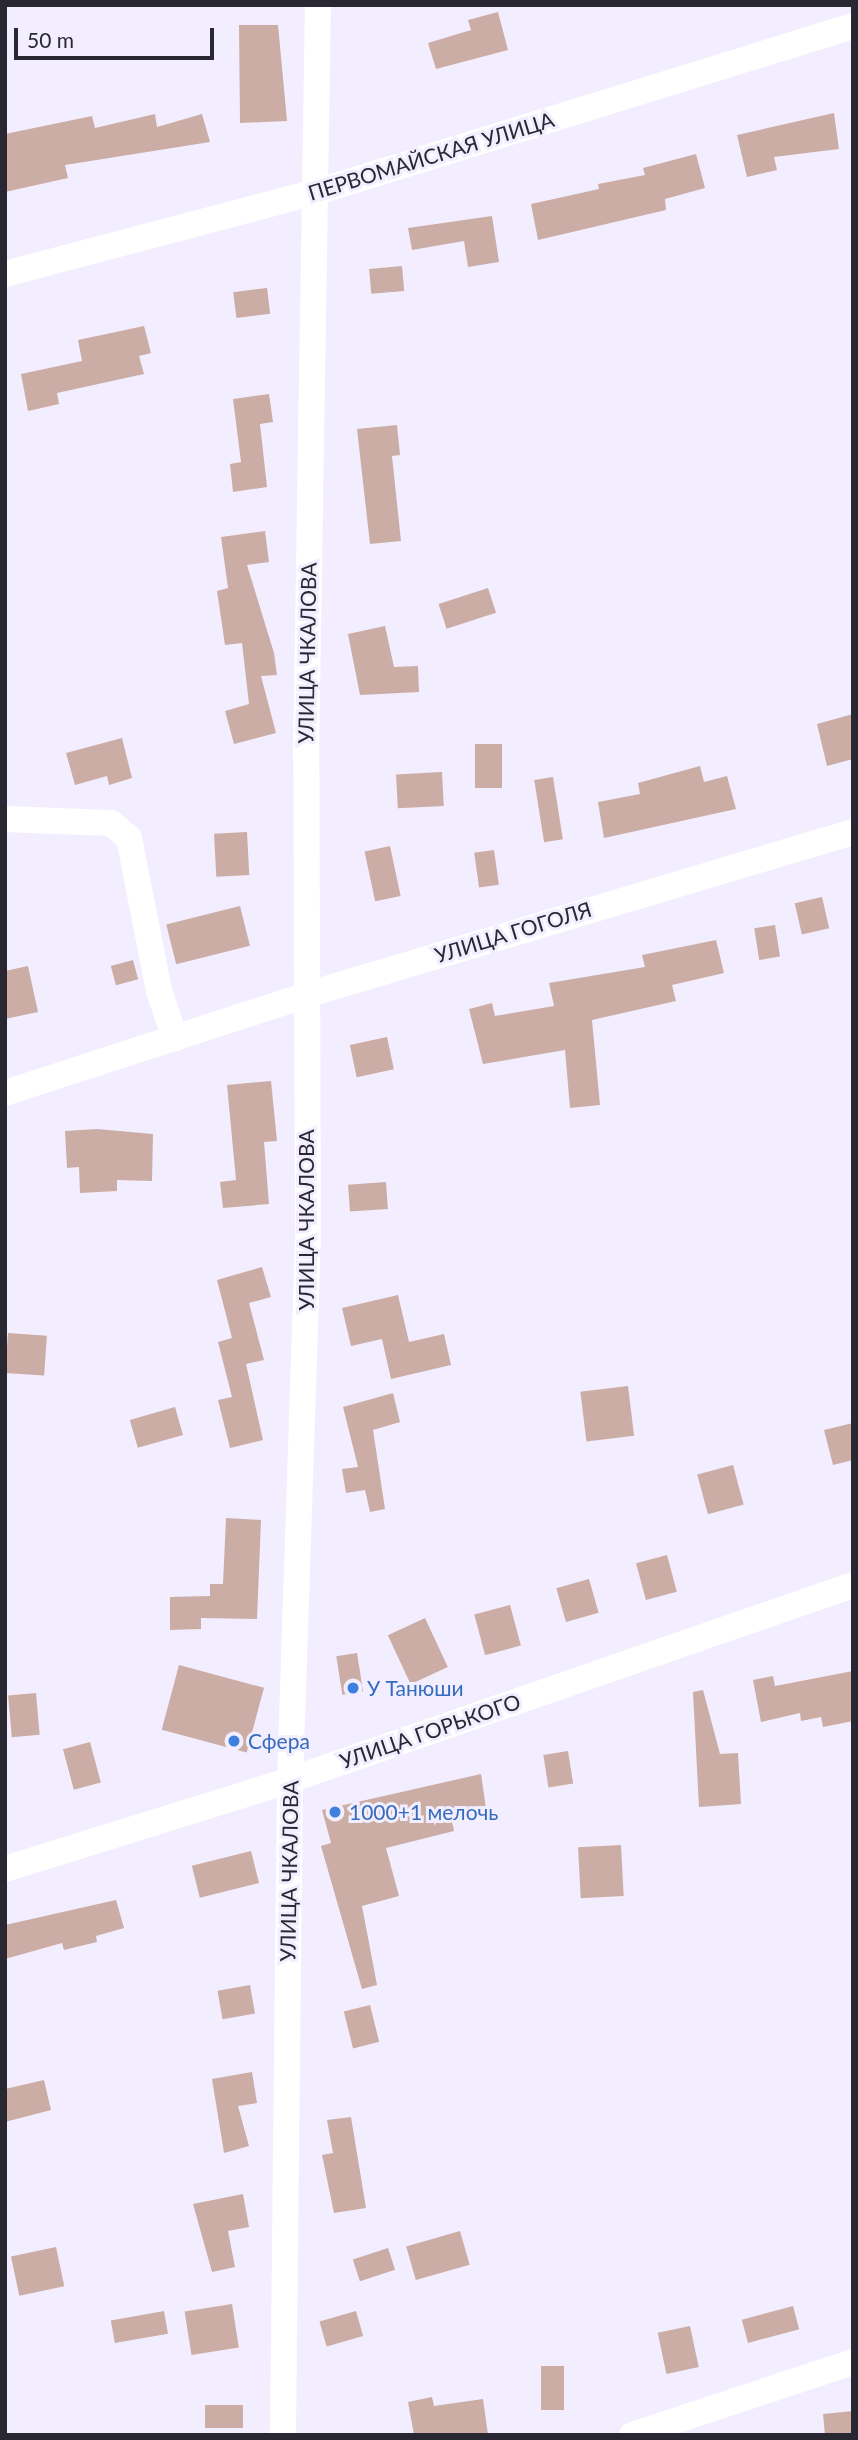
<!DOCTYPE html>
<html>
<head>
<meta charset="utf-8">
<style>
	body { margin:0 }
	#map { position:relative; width:858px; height:2440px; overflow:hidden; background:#f2eeff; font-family:Lato,sans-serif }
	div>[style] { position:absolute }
	.building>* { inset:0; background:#cbada5; transform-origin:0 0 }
	.minor>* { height:26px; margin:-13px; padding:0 13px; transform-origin:13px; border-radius:13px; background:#fff }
	.dots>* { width:19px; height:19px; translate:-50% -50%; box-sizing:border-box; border:4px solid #f2eeff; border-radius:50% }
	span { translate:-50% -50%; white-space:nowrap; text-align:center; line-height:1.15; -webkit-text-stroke:6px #f2eeff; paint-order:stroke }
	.street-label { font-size:21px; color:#292731 }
	.shop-label { font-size:21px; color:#366cbe }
	.left { translate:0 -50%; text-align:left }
	.frame { position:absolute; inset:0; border:7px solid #292731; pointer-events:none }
	.scale { position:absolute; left:14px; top:28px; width:200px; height:32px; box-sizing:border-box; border:4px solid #292731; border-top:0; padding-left:9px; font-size:21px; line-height:24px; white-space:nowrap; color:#292731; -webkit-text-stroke:5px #f2eeff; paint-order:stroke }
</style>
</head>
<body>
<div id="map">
	<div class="building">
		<div style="clip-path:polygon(498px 12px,508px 50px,436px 69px,428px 43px,471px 30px,468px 20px)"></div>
		<div style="clip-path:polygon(239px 25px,278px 25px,287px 121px,240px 123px)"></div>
		<div style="clip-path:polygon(834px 113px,839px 149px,774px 157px,777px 170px,747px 177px,737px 135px)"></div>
		<div style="clip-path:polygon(155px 114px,157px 127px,202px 114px,210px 142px,65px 165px,68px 178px,5px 192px,5px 134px,92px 116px,95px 128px)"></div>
		<div style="clip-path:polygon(696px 154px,705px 188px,665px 199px,666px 210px,538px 240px,531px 204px,599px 189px,598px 184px,645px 175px,643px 168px)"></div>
		<div style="clip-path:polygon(492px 216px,499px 262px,468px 267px,464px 241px,412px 250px,408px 228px)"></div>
		<div style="left:402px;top:266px;width:25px;height:33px;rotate:85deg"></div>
		<div style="left:267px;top:288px;width:26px;height:34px;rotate:83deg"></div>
		<div style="clip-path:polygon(144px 326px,151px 353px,139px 356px,144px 374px,57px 393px,59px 404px,28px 411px,21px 374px,82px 361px,78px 340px)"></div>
		<div style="clip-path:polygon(269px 394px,273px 422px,260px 424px,267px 487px,233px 492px,230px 464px,241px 462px,233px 399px)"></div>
		<div style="clip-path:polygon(397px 425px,400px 455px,392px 456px,401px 541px,370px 544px,357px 429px)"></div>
		<div style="clip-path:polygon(265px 531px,269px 562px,247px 565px,274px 653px,277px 675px,261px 676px,276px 733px,234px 744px,225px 711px,249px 704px,242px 643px,225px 645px,217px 591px,228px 588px,221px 537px)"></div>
		<div style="left:488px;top:588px;width:26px;height:52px;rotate:72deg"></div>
		<div style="clip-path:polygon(385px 626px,394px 667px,418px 666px,419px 692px,360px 695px,348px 634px)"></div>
		<div style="clip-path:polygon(853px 714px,853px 759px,827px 766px,817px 724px)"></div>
		<div style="clip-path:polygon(122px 738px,132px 778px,109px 785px,107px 776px,75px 785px,66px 753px)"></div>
		<div style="left:475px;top:744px;width:27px;height:44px"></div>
		<div style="clip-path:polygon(700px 766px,704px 782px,727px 776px,736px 809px,604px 838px,598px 802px,640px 794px,638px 783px)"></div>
		<div style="left:442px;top:772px;width:34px;height:46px;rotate:87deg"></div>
		<div style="left:553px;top:777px;width:63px;height:19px;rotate:81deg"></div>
		<div style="left:247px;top:832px;width:43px;height:33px;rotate:87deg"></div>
		<div style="left:390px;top:846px;width:51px;height:26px;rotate:78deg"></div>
		<div style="left:494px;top:850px;width:35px;height:20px;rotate:82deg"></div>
		<div style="left:822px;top:897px;width:32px;height:28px;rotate:77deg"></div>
		<div style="left:240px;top:906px;width:41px;height:76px;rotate:76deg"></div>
		<div style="left:775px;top:925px;width:32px;height:21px;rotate:81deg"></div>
		<div style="clip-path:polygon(716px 940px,724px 973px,672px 985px,676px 1001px,592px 1020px,600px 1105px,570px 1108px,565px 1050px,483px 1064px,469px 1009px,492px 1003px,495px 1016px,554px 1006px,549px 983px,645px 967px,642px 955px)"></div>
		<div style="left:133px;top:960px;width:20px;height:23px;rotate:75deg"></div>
		<div style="clip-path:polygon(28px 966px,38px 1012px,5px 1019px,5px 971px)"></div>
		<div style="left:387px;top:1037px;width:33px;height:38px;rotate:78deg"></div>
		<div style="clip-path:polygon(271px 1081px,277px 1141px,264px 1142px,269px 1204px,223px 1208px,220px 1182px,236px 1180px,227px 1085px)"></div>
		<div style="clip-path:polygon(97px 1129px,153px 1134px,152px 1181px,117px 1180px,117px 1191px,80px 1193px,79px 1167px,67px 1168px,65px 1131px)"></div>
		<div style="left:386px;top:1182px;width:27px;height:38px;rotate:86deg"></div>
		<div style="clip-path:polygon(262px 1267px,271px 1297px,249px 1303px,264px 1360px,246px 1364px,263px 1440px,230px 1448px,218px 1400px,232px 1397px,218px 1342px,232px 1338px,217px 1280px)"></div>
		<div style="clip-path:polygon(398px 1295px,409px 1342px,444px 1334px,451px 1365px,391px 1379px,382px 1339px,351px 1346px,342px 1308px)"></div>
		<div style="left:8px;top:1333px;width:39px;height:40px;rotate:4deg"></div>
		<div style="left:628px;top:1386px;width:50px;height:48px;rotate:83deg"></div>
		<div style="clip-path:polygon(393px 1393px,400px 1422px,373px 1430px,385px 1509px,370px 1512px,365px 1490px,346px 1493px,342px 1469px,358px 1467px,343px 1407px)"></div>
		<div style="left:175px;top:1407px;width:29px;height:47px;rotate:74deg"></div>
		<div style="clip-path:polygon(853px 1423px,853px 1460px,833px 1465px,824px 1430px)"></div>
		<div style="left:733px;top:1465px;width:41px;height:37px;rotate:75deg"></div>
		<div style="clip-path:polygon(226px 1518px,261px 1520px,257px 1619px,201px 1618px,201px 1629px,170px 1630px,170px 1597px,210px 1596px,210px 1584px,223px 1584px)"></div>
		<div style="left:667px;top:1555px;width:38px;height:32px;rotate:75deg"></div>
		<div style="left:589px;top:1579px;width:35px;height:34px;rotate:74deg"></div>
		<div style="left:510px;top:1605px;width:42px;height:37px;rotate:75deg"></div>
		<div style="left:425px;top:1618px;width:54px;height:41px;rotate:65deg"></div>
		<div style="left:357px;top:1653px;width:39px;height:21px;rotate:81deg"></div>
		<div style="left:179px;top:1665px;width:88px;height:67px;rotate:15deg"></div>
		<div style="clip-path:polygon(853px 1671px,853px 1721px,823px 1727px,821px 1717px,801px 1721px,800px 1713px,761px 1722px,753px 1680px,773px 1676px,775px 1686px)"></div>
		<div style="clip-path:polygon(703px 1690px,720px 1754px,738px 1753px,741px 1804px,699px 1807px,693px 1692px)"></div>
		<div style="left:36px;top:1693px;width:42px;height:28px;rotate:85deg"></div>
		<div style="left:90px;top:1742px;width:42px;height:28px;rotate:75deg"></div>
		<div style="left:568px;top:1751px;width:33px;height:25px;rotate:81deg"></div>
		<div style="clip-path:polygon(481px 1774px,487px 1815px,452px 1821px,454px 1831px,386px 1848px,399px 1896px,362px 1906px,377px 1985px,362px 1989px,321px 1846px,331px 1843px,322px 1810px)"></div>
		<div style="left:621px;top:1845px;width:51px;height:43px;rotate:87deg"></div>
		<div style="left:251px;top:1851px;width:33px;height:61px;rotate:76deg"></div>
		<div style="clip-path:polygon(116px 1900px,124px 1928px,96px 1936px,97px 1942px,64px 1950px,62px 1943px,5px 1959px,5px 1925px)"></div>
		<div style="left:250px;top:1985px;width:29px;height:33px;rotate:80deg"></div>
		<div style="left:370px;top:2005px;width:38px;height:27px;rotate:76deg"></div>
		<div style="clip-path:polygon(252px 2072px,257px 2103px,238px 2106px,249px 2146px,224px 2153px,212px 2079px)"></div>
		<div style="clip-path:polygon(44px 2080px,51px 2110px,5px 2122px,5px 2089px)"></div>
		<div style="clip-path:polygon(351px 2117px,366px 2208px,334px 2213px,322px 2155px,333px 2153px,327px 2120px)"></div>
		<div style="clip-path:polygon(243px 2194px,249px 2227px,228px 2231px,235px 2267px,212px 2272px,193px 2204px)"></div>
		<div style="left:460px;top:2231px;width:35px;height:56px;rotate:74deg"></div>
		<div style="left:56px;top:2247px;width:40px;height:46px;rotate:78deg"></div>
		<div style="left:388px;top:2248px;width:23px;height:37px;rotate:72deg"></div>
		<div style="left:232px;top:2304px;width:44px;height:48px;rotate:81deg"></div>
		<div style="left:793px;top:2306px;width:24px;height:53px;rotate:75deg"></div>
		<div style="left:164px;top:2311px;width:23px;height:54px;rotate:80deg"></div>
		<div style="left:356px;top:2311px;width:26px;height:38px;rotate:74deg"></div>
		<div style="left:690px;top:2326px;width:42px;height:33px;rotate:78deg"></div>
		<div style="left:541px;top:2366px;width:23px;height:44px"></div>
		<div style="clip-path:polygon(432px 2397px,434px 2406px,483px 2399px,488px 2435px,414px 2435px,408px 2402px)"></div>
		<div style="left:243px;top:2405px;width:23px;height:38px;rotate:90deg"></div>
		<div style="clip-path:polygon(853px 2411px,853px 2435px,825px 2435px,823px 2414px)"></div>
	</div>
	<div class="minor">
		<div style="left:5px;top:274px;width:322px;rotate:-14.8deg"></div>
		<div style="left:316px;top:192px;width:562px;rotate:-17.18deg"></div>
		<div style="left:5px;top:819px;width:106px;rotate:2.2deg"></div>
		<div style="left:111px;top:823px;width:23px;rotate:40deg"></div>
		<div style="left:129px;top:838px;width:156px;rotate:78.9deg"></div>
		<div style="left:159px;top:991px;width:50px;rotate:71.2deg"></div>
		<div style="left:5px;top:1093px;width:317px;rotate:-18deg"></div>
		<div style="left:306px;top:995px;width:571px;rotate:-16.59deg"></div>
		<div style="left:5px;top:1869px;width:299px;rotate:-17.3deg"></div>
		<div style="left:290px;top:1780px;width:596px;rotate:-19.1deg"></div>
		<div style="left:283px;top:2435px;width:655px;rotate:-89.39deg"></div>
		<div style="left:290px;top:1780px;width:542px;rotate:-88.1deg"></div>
		<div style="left:308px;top:1238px;width:481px;rotate:-90.2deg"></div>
		<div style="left:306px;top:757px;width:752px;rotate:-89.09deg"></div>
		<div style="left:632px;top:2435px;width:233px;rotate:-18.3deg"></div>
	</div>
	<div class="dots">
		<div style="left:353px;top:1688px;background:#3f7fe0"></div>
		<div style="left:234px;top:1741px;background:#3f7fe0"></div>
		<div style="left:335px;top:1812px;background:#3f7fe0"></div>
	</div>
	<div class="street-label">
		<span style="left:431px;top:156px;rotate:-17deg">ПЕРВОМАЙСКАЯ УЛИЦА</span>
		<span style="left:307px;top:653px;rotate:-89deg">УЛИЦА ЧКАЛОВА</span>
		<span style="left:513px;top:932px;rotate:-17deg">УЛИЦА ГОГОЛЯ</span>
		<span style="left:306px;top:1220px;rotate:-90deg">УЛИЦА ЧКАЛОВА</span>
		<span style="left:430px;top:1731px;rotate:-19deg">УЛИЦА ГОРЬКОГО</span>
		<span style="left:289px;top:1871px;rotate:-89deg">УЛИЦА ЧКАЛОВА</span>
	</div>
	<div class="shop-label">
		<span class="left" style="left:367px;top:1688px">У Танюши</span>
		<span class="left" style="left:248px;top:1741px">Сфера</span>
		<span class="left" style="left:349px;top:1812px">1000+1 мелочь</span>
	</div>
	<div class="frame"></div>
	<div class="scale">50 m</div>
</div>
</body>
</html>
